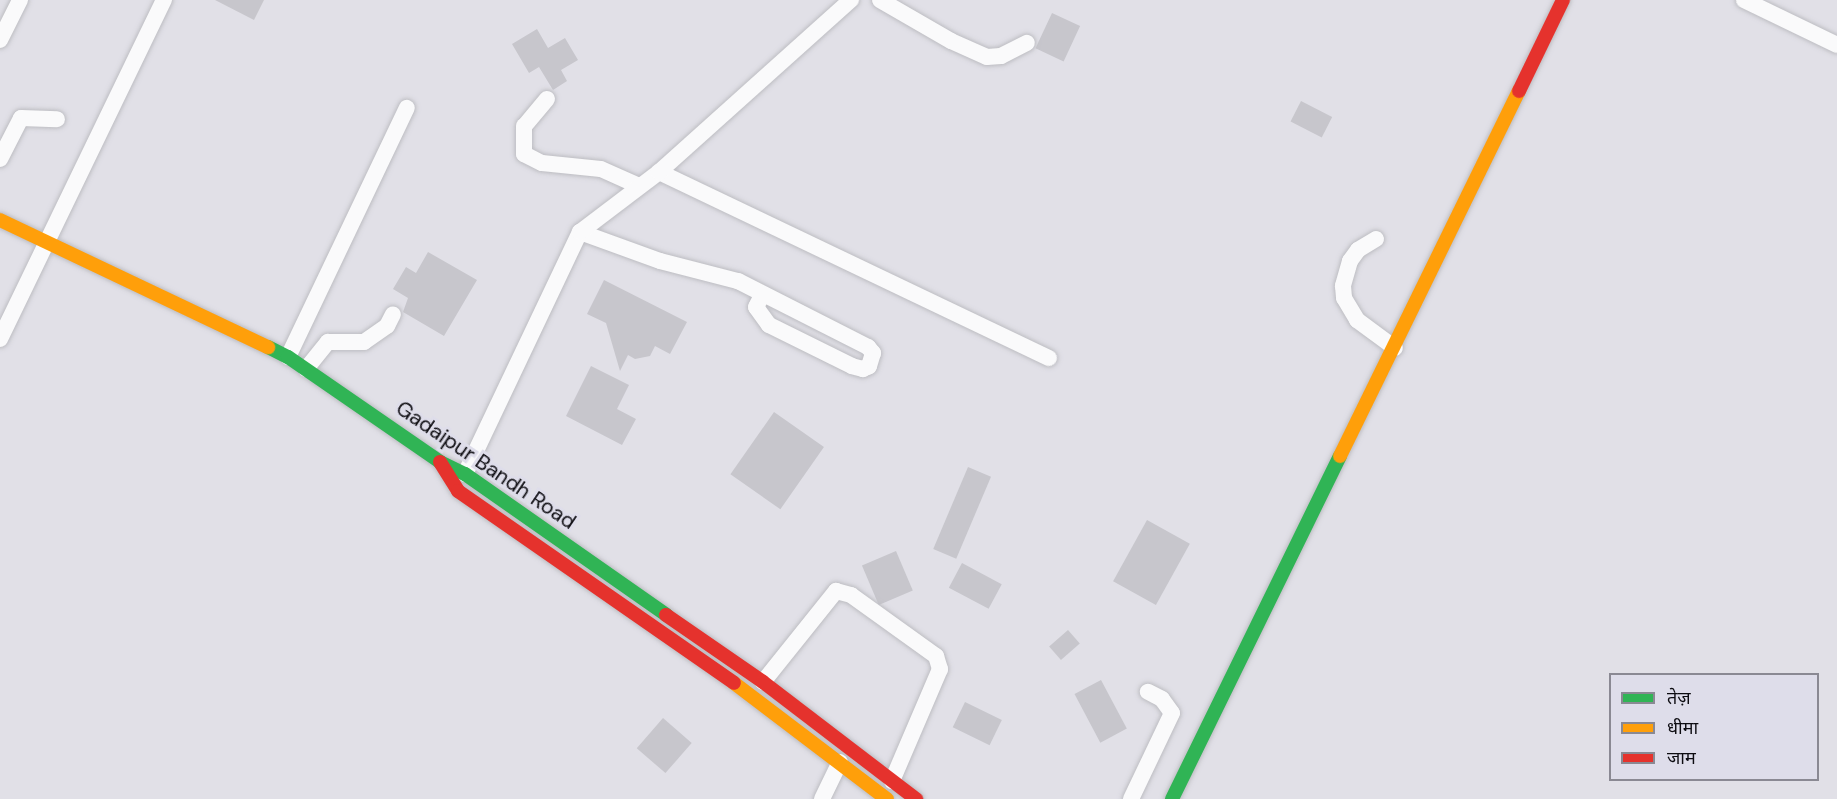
<!DOCTYPE html>
<html>
<head>
<meta charset="utf-8">
<style>
	body { margin:0 }
	#map { position:relative; width:1837px; height:799px; overflow:hidden; background:#e1e0e7; font-family:"DM Sans","Noto Sans Devanagari",sans-serif }
	div>[style] { position:absolute }
	.building>* { inset:0; background:#c7c6cc; transform-origin:0 0 }
	.roads { filter:drop-shadow(0 0 2px #bdbdc2) drop-shadow(0 0 2px #bdbdc2) }
	.street>* { height:16px; margin:-8px; padding:0 8px; transform-origin:8px; border-radius:8px; background:#fafafb }
	.fast>* { height:14px; margin:-7px; padding:0 7px; transform-origin:7px; border-radius:7px; background:#30b455 }
	.slow>* { height:14px; margin:-7px; padding:0 7px; transform-origin:7px; border-radius:7px; background:#ff9f0a }
	.jam>* { height:14px; margin:-7px; padding:0 7px; transform-origin:7px; border-radius:7px; background:#e5322d }
	span { translate:-50% -50%; white-space:nowrap; text-align:center; line-height:1.15; -webkit-text-stroke:6px #deddea; paint-order:stroke }
	.street-label { font-size:21px; color:#0d0c11 }
	.legend { position:absolute; left:1609px; top:673px; width:210px; height:108px; box-sizing:border-box; background:#deddea; border:2px solid #8a8993; margin:0; padding:8px 10px; list-style:none; font-size:18px; color:#0d0c11 }
	.legend li { display:flex; align-items:center; gap:12px; height:30px }
	.legend b { width:30px; border:2px solid #8a8993 }
</style>
</head>
<body>
<div id="map">
	<div class="building">
		<div style="clip-path:polygon(215px 0,264px 0,254px 20px)"></div>
		<div style="left:1052px;top:13px;width:31px;height:39px;rotate:25deg"></div>
		<div style="clip-path:polygon(537px 29px,548px 48px,565px 38px,578px 60px,561px 70px,567px 81px,553px 90px,539px 67px,529px 73px,512px 44px)"></div>
		<div style="left:1301px;top:101px;width:35px;height:23px;rotate:27deg"></div>
		<div style="clip-path:polygon(428px 252px,477px 280px,444px 336px,403px 312px,408px 298px,393px 289px,406px 267px,416px 273px)"></div>
		<div style="clip-path:polygon(604px 280px,687px 322px,670px 354px,655px 346px,650px 356px,635px 359px,628px 355px,620px 371px,606px 323px,587px 314px)"></div>
		<div style="clip-path:polygon(591px 366px,629px 385px,617px 409px,636px 419px,622px 445px,566px 416px)"></div>
		<div style="left:774px;top:412px;width:61px;height:76px;rotate:35deg"></div>
		<div style="left:968px;top:467px;width:25px;height:89px;rotate:23deg"></div>
		<div style="left:1147px;top:520px;width:49px;height:70px;rotate:29deg"></div>
		<div style="left:896px;top:551px;width:43px;height:37px;rotate:67deg"></div>
		<div style="left:962px;top:563px;width:45px;height:28px;rotate:28deg"></div>
		<div style="left:1068px;top:630px;width:18px;height:25px;rotate:49deg"></div>
		<div style="left:1101px;top:680px;width:55px;height:30px;rotate:62deg"></div>
		<div style="left:965px;top:702px;width:41px;height:28px;rotate:26deg"></div>
		<div style="left:663px;top:718px;width:38px;height:40px;rotate:41deg"></div>
	</div>
	<div class="roads">
		<div class="street">
			<div style="left:880px;top:0;width:82px;rotate:30deg"></div>
			<div style="left:951px;top:41px;width:39px;rotate:24deg"></div>
			<div style="left:987px;top:57px;width:14px;rotate:-4deg"></div>
			<div style="left:1001px;top:56px;width:29px;rotate:-27deg"></div>
			<div style="left:1744px;top:0;width:103px;rotate:25.8deg"></div>
			<div style="left:0;top:40px;width:45px;rotate:-63.4deg"></div>
			<div style="left:547px;top:99px;width:35px;rotate:130deg"></div>
			<div style="left:524px;top:126px;width:28px;rotate:90deg"></div>
			<div style="left:524px;top:154px;width:20px;rotate:27deg"></div>
			<div style="left:542px;top:163px;width:59px;rotate:5.8deg"></div>
			<div style="left:601px;top:169px;width:42px;rotate:24.1deg"></div>
			<div style="left:0;top:159px;width:46px;rotate:-62.9deg"></div>
			<div style="left:21px;top:118px;width:36px;rotate:2deg"></div>
			<div style="left:659px;top:172px;width:432px;rotate:25.5deg"></div>
			<div style="left:580px;top:232px;width:85px;rotate:19.9deg"></div>
			<div style="left:660px;top:261px;width:81px;rotate:14.4deg"></div>
			<div style="left:738px;top:281px;width:146px;rotate:26.9deg"></div>
			<div style="left:868px;top:347px;width:8px;rotate:50deg"></div>
			<div style="left:873px;top:353px;width:14px;rotate:107deg"></div>
			<div style="left:869px;top:366px;width:7px;rotate:153deg"></div>
			<div style="left:863px;top:369px;width:11px;rotate:-165deg"></div>
			<div style="left:852px;top:366px;width:93px;rotate:-153.7deg"></div>
			<div style="left:769px;top:325px;width:22px;rotate:-126deg"></div>
			<div style="left:756px;top:307px;width:13px;rotate:-63deg"></div>
			<div style="left:1376px;top:239px;width:21px;rotate:149deg"></div>
			<div style="left:1358px;top:250px;width:14px;rotate:126deg"></div>
			<div style="left:1350px;top:261px;width:26px;rotate:106deg"></div>
			<div style="left:1343px;top:286px;width:12px;rotate:85deg"></div>
			<div style="left:1344px;top:298px;width:26px;rotate:59deg"></div>
			<div style="left:1357px;top:320px;width:47px;rotate:36.4deg"></div>
			<div style="left:0;top:339px;width:377px;rotate:-64.2deg"></div>
			<div style="left:288px;top:357px;width:276px;rotate:-64.5deg"></div>
			<div style="left:306px;top:369px;width:35px;rotate:-51deg"></div>
			<div style="left:328px;top:342px;width:36px"></div>
			<div style="left:364px;top:342px;width:28px;rotate:-35deg"></div>
			<div style="left:387px;top:326px;width:13px;rotate:-63deg"></div>
			<div style="left:465px;top:474px;width:268px;rotate:-64.6deg"></div>
			<div style="left:580px;top:232px;width:99px;rotate:-37.2deg"></div>
			<div style="left:659px;top:172px;width:258px;rotate:-41.9deg"></div>
			<div style="left:763px;top:682px;width:117px;rotate:-51.3deg"></div>
			<div style="left:836px;top:591px;width:16px;rotate:15deg"></div>
			<div style="left:851px;top:595px;width:105px;rotate:35.7deg"></div>
			<div style="left:936px;top:656px;width:14px;rotate:73deg"></div>
			<div style="left:940px;top:669px;width:122px;rotate:113.2deg"></div>
			<div style="left:822px;top:799px;width:41px;rotate:-64.1deg"></div>
			<div style="left:1131px;top:799px;width:95px;rotate:-64.5deg"></div>
			<div style="left:1172px;top:713px;width:17px;rotate:-126deg"></div>
			<div style="left:1162px;top:699px;width:16px;rotate:-153deg"></div>
		</div>
		<div class="fast">
			<div style="left:268px;top:347px;width:22px;rotate:27deg"></div>
			<div style="left:288px;top:357px;width:185px;rotate:34.6deg"></div>
			<div style="left:440px;top:462px;width:28px;rotate:26deg"></div>
			<div style="left:465px;top:474px;width:246px;rotate:35deg"></div>
			<div style="left:1172px;top:799px;width:382px;rotate:-63.9deg"></div>
		</div>
		<div class="slow">
			<div style="left:0;top:220px;width:297px;rotate:25.4deg"></div>
			<div style="left:1340px;top:456px;width:407px;rotate:-63.9deg"></div>
			<div style="left:734px;top:683px;width:192px;rotate:37.2deg"></div>
		</div>
		<div class="jam">
			<div style="left:1519px;top:91px;width:101px;rotate:-64.2deg"></div>
			<div style="left:440px;top:462px;width:34px;rotate:58deg"></div>
			<div style="left:458px;top:491px;width:336px;rotate:34.8deg"></div>
			<div style="left:666px;top:615px;width:118px;rotate:34.6deg"></div>
			<div style="left:763px;top:682px;width:193px;rotate:37.4deg"></div>
		</div>
	</div>
	<div class="street-label">
		<span style="left:486px;top:465px;rotate:34deg">Gadaipur Bandh Road</span>
	</div>
	<ul class="legend">
	<li><b style="height:8px;background:#30b455"></b>तेज़</li>
	<li><b style="height:8px;background:#ff9f0a"></b>धीमा</li>
	<li><b style="height:8px;background:#e5322d"></b>जाम</li>
	</ul>
</div>
</body>
</html>
